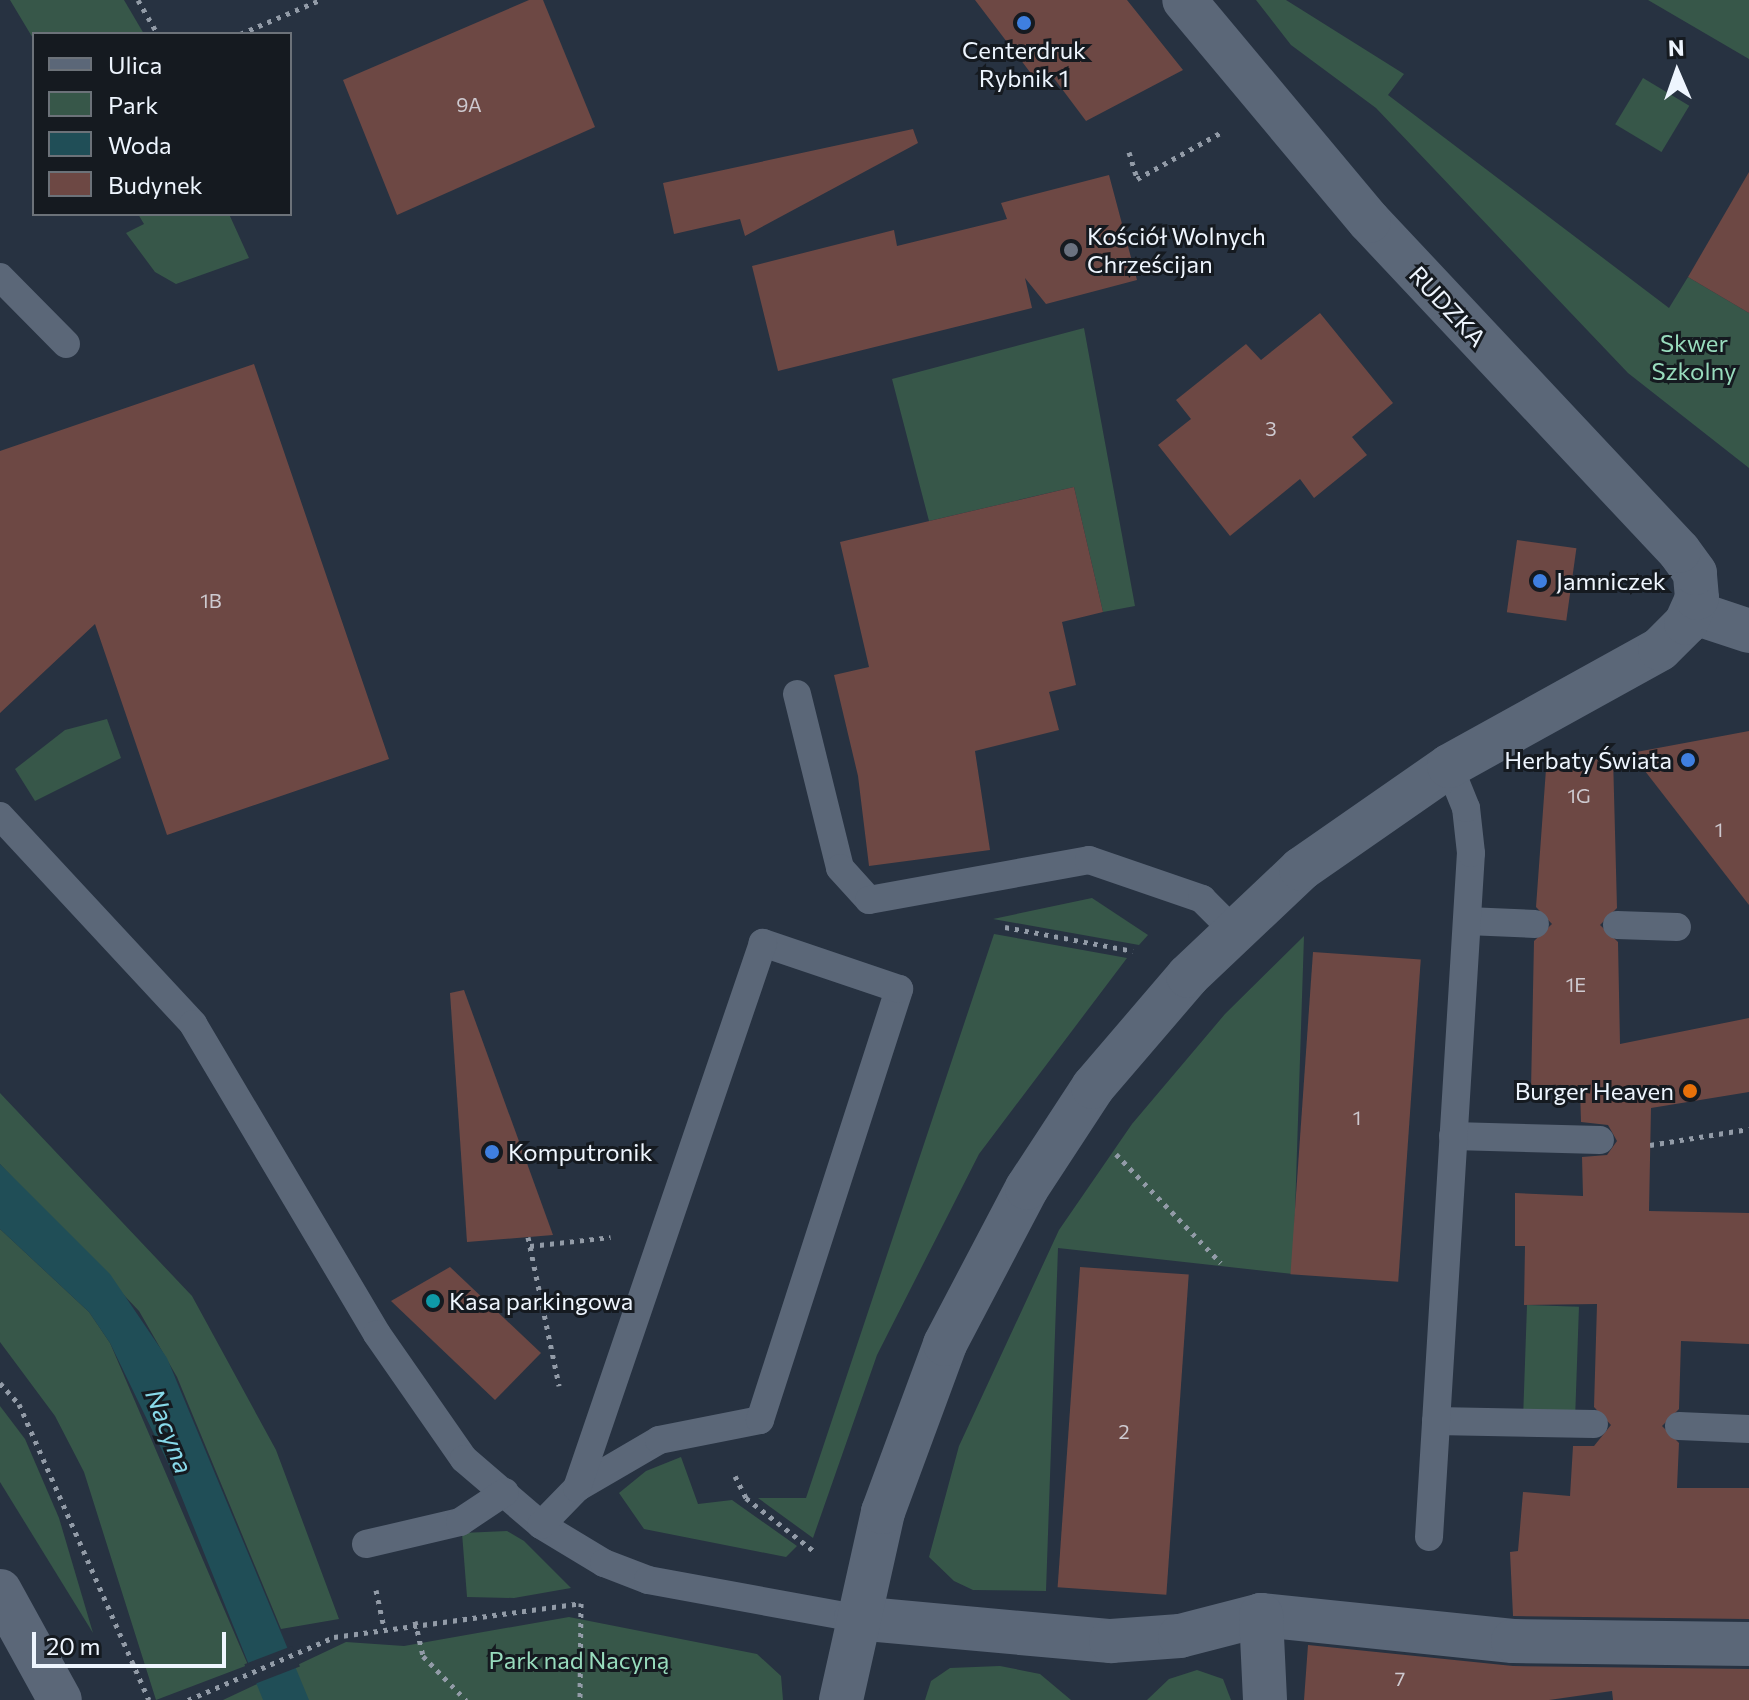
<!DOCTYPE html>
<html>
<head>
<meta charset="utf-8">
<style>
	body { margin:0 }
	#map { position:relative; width:1749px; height:1700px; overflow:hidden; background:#273241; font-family:Commissioner,sans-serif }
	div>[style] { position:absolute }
	.green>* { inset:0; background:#375749; transform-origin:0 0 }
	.water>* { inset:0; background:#204e57 }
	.pier>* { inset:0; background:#273241; transform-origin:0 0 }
	.building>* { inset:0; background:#6d4844; transform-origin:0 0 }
	.path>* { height:5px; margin-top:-2.5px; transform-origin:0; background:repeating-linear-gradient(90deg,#929ba7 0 4px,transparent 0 10px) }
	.service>* { height:28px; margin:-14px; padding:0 14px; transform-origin:14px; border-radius:14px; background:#5b6778 }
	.pedestrian>* { height:44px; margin:-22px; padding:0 22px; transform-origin:22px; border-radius:22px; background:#5b6778 }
	.minor>* { height:44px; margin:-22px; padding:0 22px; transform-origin:22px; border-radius:22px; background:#5b6778 }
	.tertiary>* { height:44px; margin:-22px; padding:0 22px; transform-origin:22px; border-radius:22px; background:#5b6778 }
	.dots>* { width:22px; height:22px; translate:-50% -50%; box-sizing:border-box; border:4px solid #151a20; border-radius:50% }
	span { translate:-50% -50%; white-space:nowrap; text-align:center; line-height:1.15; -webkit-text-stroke:6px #151a20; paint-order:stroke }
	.number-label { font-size:20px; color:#cecad0 }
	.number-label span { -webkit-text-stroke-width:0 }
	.poi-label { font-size:24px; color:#eef5fe }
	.left { translate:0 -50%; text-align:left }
	.right { translate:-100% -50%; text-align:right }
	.street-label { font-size:24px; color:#eef5fe }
	.park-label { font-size:24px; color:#98dcbd }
	.water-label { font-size:26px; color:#88d9e9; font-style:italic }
	.legend { position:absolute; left:32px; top:32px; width:260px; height:184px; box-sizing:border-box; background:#151a20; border:2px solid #6c7279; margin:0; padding:10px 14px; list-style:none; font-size:24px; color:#eef5fe }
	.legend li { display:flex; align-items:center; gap:16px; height:40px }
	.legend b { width:40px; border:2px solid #6c7279 }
	.north { position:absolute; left:1637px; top:32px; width:80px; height:80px; -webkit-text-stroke:6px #151a20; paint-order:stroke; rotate:358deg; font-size:22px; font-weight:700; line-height:32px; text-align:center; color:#eef5fe }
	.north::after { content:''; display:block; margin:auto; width:28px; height:36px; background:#eef5fe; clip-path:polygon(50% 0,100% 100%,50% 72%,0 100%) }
	.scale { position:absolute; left:32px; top:1632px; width:194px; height:36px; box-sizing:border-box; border:4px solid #eef5fe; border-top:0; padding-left:10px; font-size:24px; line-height:28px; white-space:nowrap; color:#eef5fe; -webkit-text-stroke:6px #151a20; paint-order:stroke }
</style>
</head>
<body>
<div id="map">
	<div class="green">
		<div style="clip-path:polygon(10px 0,124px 0,144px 34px,34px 40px)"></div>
		<div style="clip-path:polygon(1256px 0,1286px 0,1404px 74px,1388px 95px,1669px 308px,1688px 277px,1749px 313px,1749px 468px,1628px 373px,1376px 108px,1291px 45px)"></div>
		<div style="clip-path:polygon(1648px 0,1749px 0,1749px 59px)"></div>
		<div style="left:1643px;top:78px;width:54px;height:54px;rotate:31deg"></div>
		<div style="clip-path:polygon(138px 214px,229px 214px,249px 258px,176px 284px,155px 272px,126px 233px,144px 224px)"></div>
		<div style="clip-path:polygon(1084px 328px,1135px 606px,1103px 612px,1074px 487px,929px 521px,892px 379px)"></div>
		<div style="clip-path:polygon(107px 719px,121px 758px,35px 801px,15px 769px,65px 730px)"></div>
		<div style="clip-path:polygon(1092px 898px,1148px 935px,1139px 945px,993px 919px)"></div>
		<div style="clip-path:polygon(994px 934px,1127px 958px,979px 1154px,877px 1355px,813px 1538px,758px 1498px,806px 1498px)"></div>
		<div style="clip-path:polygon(1304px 936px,1293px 1274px,1058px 1248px,1046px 1591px,973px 1590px,954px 1581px,929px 1557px,959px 1446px,1059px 1230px,1132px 1124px,1225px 1014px)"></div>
		<div style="clip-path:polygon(0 1093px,192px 1296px,276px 1450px,339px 1619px,281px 1629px,177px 1377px,139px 1311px,0 1164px)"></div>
		<div style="clip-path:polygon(0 1229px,89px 1312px,110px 1343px,248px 1665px,156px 1700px,84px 1472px,55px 1416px,0 1342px)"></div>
		<div style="left:1527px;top:1305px;width:52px;height:106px;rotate:2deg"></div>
		<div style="clip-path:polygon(0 1406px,25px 1439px,59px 1518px,93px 1633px,0 1482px)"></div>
		<div style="clip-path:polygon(681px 1457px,698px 1504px,732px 1500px,797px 1546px,786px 1557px,644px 1529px,619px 1493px,646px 1471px)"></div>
		<div style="clip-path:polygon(507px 1531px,524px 1541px,571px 1588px,514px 1598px,467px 1597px,462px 1533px)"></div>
		<div style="clip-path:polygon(569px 1617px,757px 1654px,781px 1676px,783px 1700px,223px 1700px,346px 1642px,404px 1646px)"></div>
		<div style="clip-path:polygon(1000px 1666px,1040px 1674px,1071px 1700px,925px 1700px,931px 1681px,950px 1668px)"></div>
		<div style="clip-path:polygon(1197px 1670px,1223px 1679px,1231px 1700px,1147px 1700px,1169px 1679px)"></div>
	</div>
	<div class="water">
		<div style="clip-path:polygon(0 1164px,110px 1274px,167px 1358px,309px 1700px,263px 1700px,168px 1463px,110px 1343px,89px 1312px,0 1229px)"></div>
	</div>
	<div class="pier">
		<div style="left:292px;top:1646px;width:22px;height:51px;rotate:69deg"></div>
	</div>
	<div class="building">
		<div style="clip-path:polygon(529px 0,543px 0,595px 127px,397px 215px,343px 80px)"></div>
		<div style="clip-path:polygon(975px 0,1127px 0,1183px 70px,1086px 121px,1050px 73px,1036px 80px)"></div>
		<div style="clip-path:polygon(913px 129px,918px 143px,745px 236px,740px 219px,674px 234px,663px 183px)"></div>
		<div style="clip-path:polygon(1749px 172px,1749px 313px,1688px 277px)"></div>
		<div style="clip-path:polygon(1109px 175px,1137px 280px,1046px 304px,1025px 278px,1032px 308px,778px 371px,752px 266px,894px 230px,897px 246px,1007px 219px,1001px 203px)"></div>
		<div style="clip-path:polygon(1320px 313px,1393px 403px,1352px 437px,1367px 455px,1314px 498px,1300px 479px,1230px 536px,1158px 445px,1191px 419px,1176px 400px,1246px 344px,1261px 360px)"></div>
		<div style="clip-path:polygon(254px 364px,389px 759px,167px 835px,95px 624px,0 713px,0 451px)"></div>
		<div style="clip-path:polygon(1074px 487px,1103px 612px,1062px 622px,1076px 685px,1049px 692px,1059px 730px,975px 751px,990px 850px,869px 866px,858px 776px,834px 675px,869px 667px,840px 542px)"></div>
		<div style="left:1517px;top:540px;width:60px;height:73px;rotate:8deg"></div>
		<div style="clip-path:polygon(1749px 731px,1749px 905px,1631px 753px)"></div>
		<div style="clip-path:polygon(1613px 756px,1617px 908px,1600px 925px,1618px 942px,1620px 1044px,1749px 1018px,1749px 1092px,1651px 1108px,1649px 1211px,1749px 1213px,1749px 1344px,1681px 1341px,1679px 1409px,1662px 1426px,1679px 1443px,1677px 1488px,1749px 1488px,1749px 1619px,1513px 1616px,1510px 1552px,1518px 1551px,1523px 1492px,1570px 1496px,1573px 1446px,1594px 1446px,1611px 1425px,1594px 1407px,1597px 1304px,1524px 1305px,1525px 1246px,1515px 1246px,1515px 1193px,1583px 1196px,1582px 1157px,1607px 1155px,1617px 1141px,1608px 1125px,1581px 1122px,1580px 1089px,1531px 1090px,1534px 941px,1552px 924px,1536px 907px,1546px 769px)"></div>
		<div style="left:1313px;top:952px;width:108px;height:323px;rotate:4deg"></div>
		<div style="clip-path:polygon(464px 990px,553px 1235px,467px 1242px,450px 993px)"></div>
		<div style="clip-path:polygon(450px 1267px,541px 1353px,495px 1400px,391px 1301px)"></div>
		<div style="left:1080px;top:1267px;width:109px;height:321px;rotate:4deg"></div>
		<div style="clip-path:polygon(1308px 1645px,1513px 1666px,1749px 1669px,1749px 1700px,1613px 1700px,1612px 1691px,1549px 1700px,1304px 1700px)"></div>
	</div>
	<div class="path">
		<div style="left:138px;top:0;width:39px;rotate:60deg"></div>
		<div style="left:240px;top:34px;width:87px;rotate:-23deg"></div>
		<div style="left:1129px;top:152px;width:28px;rotate:73deg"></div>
		<div style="left:1137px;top:179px;width:95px;rotate:-29deg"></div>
		<div style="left:1005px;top:927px;width:130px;rotate:10.6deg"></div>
		<div style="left:1650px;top:1145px;width:100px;rotate:-9.2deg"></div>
		<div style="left:1116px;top:1154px;width:151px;rotate:46.1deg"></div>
		<div style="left:528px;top:1237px;width:152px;rotate:78.2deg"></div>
		<div style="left:530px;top:1246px;width:81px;rotate:-6.3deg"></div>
		<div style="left:0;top:1383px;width:28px;rotate:48deg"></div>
		<div style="left:19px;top:1404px;width:323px;rotate:66.3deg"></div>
		<div style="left:735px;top:1476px;width:25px;rotate:63deg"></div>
		<div style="left:746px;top:1498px;width:88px;rotate:38deg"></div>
		<div style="left:376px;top:1590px;width:39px;rotate:78deg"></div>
		<div style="left:415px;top:1621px;width:36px;rotate:77deg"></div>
		<div style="left:423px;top:1656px;width:62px;rotate:45.7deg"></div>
		<div style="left:188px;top:1700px;width:159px;rotate:-23.3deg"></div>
		<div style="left:334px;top:1637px;width:249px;rotate:-7.8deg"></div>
		<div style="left:581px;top:1603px;width:97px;rotate:90.6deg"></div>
	</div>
	<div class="service">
		<div style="left:0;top:277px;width:94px;rotate:45.4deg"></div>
		<div style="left:797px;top:694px;width:179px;rotate:76.1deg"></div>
		<div style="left:840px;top:868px;width:43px;rotate:47.8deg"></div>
		<div style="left:869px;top:900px;width:224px;rotate:-10.3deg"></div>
		<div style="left:1089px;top:860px;width:120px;rotate:19deg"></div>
		<div style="left:1202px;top:899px;width:44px;rotate:45deg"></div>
		<div style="left:0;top:816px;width:284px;rotate:47.1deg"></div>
		<div style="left:193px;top:1024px;width:360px;rotate:59.3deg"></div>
		<div style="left:377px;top:1334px;width:152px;rotate:55.2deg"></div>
		<div style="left:464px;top:1459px;width:101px;rotate:40.6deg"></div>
		<div style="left:541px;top:1525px;width:74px;rotate:31.1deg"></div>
		<div style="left:604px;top:1563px;width:47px;rotate:21.1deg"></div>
		<div style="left:648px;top:1580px;width:211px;rotate:10.4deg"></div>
		<div style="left:1467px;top:921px;width:68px;rotate:2.5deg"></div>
		<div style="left:1617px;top:925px;width:60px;rotate:1.9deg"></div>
		<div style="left:1453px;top:1136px;width:147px;rotate:1.6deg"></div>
		<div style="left:1436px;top:1421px;width:158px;rotate:1.1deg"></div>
		<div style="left:1679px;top:1426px;width:70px;rotate:2.5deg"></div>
		<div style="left:541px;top:1525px;width:52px;rotate:-45.8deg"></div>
		<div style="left:577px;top:1488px;width:95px;rotate:-30.3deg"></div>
		<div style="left:659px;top:1440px;width:103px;rotate:-11.2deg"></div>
		<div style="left:760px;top:1420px;width:453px;rotate:-72.1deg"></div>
		<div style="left:899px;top:989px;width:144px;rotate:-161.3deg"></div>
		<div style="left:763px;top:943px;width:576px;rotate:108.84deg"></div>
		<div style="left:1429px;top:1537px;width:685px;rotate:-86.49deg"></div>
		<div style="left:1471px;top:853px;width:45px;rotate:-96.3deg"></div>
		<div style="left:1466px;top:808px;width:45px;rotate:-112deg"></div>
		<div style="left:366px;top:1544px;width:97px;rotate:-13.2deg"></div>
		<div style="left:460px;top:1522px;width:54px;rotate:-33.7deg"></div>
	</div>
	<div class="pedestrian">
		<div style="left:1261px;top:1615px;width:253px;rotate:5.9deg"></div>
		<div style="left:1513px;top:1641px;width:236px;rotate:0.7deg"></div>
	</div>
	<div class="minor">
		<div style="left:1692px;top:612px;width:60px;rotate:18.4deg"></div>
		<div style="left:0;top:1591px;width:124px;rotate:61.2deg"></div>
		<div style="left:856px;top:1618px;width:256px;rotate:5.2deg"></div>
		<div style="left:1111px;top:1641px;width:69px;rotate:-4.1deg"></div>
		<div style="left:1180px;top:1636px;width:84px;rotate:-14.5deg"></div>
		<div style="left:1261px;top:1615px;width:85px;rotate:87.3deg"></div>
	</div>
	<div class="tertiary">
		<div style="left:841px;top:1700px;width:193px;rotate:-77.4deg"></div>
		<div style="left:883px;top:1512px;width:179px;rotate:-69.7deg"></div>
		<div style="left:945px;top:1344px;width:176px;rotate:-62.3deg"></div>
		<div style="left:1027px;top:1188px;width:121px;rotate:-56.8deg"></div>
		<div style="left:1093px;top:1087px;width:146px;rotate:-49.4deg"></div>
		<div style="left:1188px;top:976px;width:156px;rotate:-43.4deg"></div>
		<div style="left:1301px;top:869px;width:180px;rotate:-34.8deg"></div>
		<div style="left:1449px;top:766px;width:241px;rotate:-29deg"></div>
		<div style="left:1660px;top:649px;width:37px;rotate:-45deg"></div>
		<div style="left:1686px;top:623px;width:27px;rotate:-66deg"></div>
		<div style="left:1697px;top:598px;width:25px;rotate:-95deg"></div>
		<div style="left:1695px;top:573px;width:27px;rotate:-126deg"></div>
		<div style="left:1679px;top:551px;width:453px;rotate:-133.2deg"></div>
		<div style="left:1369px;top:221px;width:288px;rotate:-129.9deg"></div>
	</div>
	<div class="dots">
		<div style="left:1024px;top:23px;background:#3f7fe0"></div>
		<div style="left:1071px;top:250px;background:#6b7280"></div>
		<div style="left:1540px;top:581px;background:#3f7fe0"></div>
		<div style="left:1688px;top:760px;background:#3f7fe0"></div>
		<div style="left:1690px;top:1091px;background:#e8710a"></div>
		<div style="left:492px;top:1152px;background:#3f7fe0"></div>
		<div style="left:433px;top:1301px;background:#0f9aa8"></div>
	</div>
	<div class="number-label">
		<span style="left:469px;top:104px">9A</span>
		<span style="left:1271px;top:428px">3</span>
		<span style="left:211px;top:600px">1B</span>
		<span style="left:1579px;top:795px">1G</span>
		<span style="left:1719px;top:829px">1</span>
		<span style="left:1576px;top:984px">1E</span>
		<span style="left:1357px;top:1117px">1</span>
		<span style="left:1124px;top:1431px">2</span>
		<span style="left:1400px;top:1678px">7</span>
	</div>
	<div class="poi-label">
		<span style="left:1024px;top:64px">Centerdruk<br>Rybnik 1</span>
		<span class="left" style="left:1087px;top:250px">Kościół Wolnych<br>Chrześcijan</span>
		<span class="left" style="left:1556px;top:581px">Jamniczek</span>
		<span class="right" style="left:1672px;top:760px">Herbaty Świata</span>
		<span class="right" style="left:1674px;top:1091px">Burger Heaven</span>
		<span class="left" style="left:508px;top:1152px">Komputronik</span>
		<span class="left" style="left:449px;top:1301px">Kasa parkingowa</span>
	</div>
	<div class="street-label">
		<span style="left:1448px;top:306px;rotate:47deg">RUDZKA</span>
	</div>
	<div class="park-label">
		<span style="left:1694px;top:357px">Skwer<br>Szkolny</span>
		<span style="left:579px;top:1660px">Park nad Nacyną</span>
	</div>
	<div class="water-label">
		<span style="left:170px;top:1431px;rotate:69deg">Nacyna</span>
	</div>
	<ul class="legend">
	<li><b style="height:10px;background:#5b6778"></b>Ulica</li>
	<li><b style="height:22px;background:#375749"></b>Park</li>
	<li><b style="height:22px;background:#204e57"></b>Woda</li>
	<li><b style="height:22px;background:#6d4844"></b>Budynek</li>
	</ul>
	<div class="north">N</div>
	<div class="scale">20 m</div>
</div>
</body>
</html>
